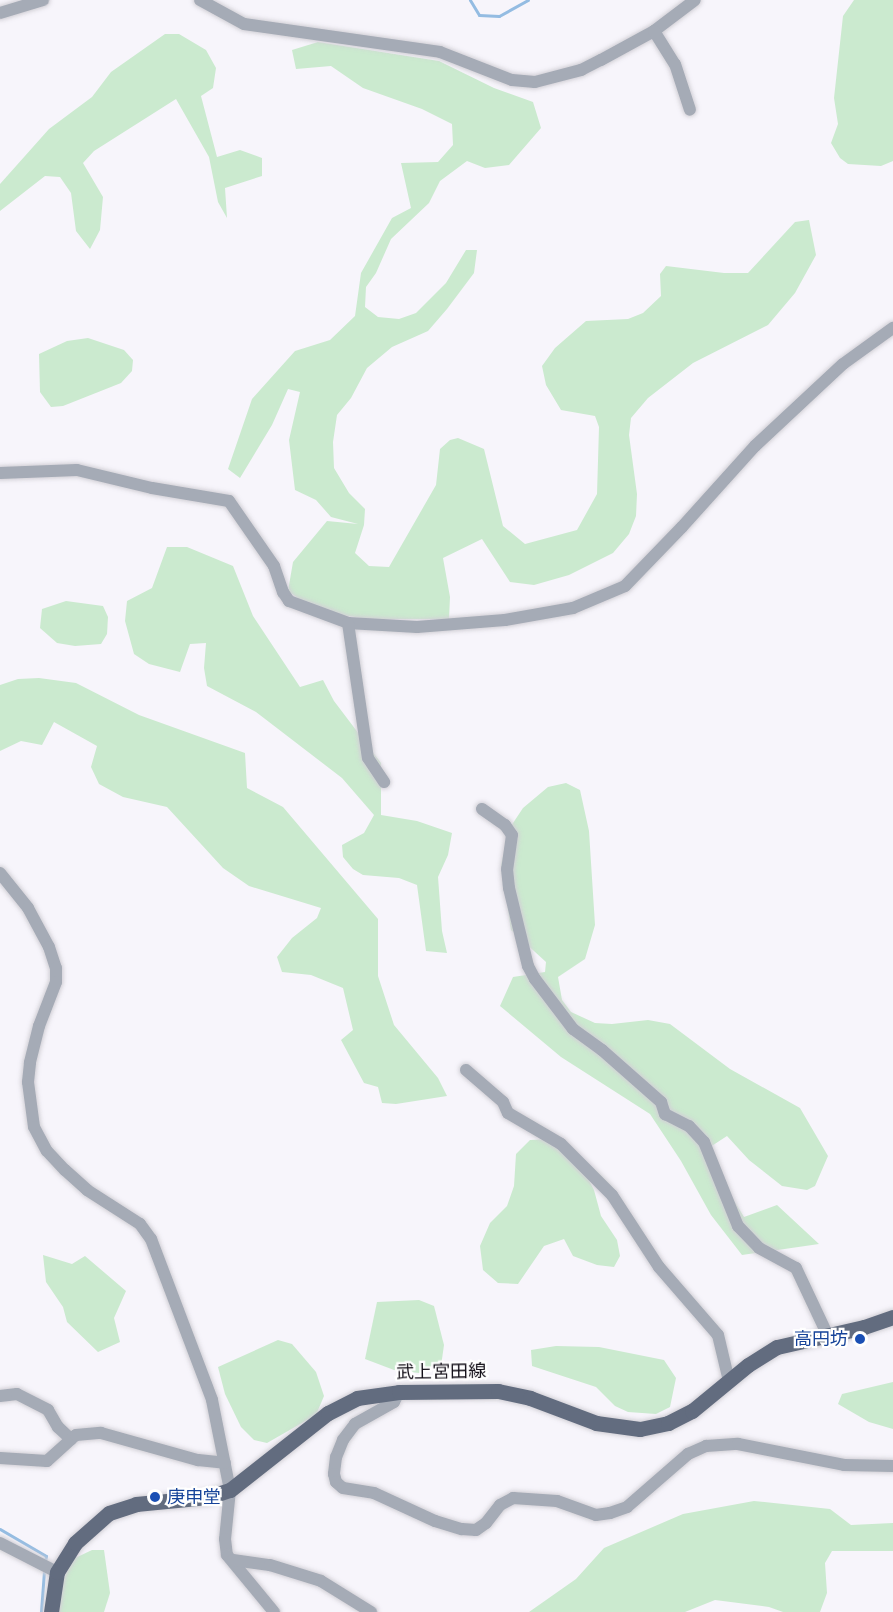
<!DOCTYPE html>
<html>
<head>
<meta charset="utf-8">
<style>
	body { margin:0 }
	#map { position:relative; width:893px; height:1612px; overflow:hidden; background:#f7f5fb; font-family:"Space Grotesk","Noto Sans JP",sans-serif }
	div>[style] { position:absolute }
	.green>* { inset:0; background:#cbeacf }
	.stream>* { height:3px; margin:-1.5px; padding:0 1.5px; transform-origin:1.5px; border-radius:1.5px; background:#94bce2 }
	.roads { filter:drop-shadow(0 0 2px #d2d0d6) drop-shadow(0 0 2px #d2d0d6) }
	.minor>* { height:12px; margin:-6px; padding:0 6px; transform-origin:6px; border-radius:6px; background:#a5abb6 }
	.major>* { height:15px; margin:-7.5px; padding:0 7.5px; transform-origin:7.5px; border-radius:7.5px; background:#626c7f }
	.dots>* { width:16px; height:16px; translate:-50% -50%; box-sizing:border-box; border:3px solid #fff; border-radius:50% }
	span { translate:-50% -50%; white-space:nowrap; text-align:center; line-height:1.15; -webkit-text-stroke:4.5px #fff; paint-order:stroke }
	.transit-label { font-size:18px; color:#164399 }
	.right { translate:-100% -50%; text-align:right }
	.left { translate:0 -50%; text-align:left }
	.street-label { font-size:18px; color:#100c15 }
</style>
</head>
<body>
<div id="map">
	<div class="green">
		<div style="clip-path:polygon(854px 0,893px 0,893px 161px,881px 166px,848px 164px,840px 158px,831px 143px,838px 124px,834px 98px,843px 16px)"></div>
		<div style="clip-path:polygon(165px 34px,179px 34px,206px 50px,216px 68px,213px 88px,201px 96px,217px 157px,240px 150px,262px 158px,262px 176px,225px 188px,227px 218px,218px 202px,209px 157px,176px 99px,94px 151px,83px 163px,103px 197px,100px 230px,90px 249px,76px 231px,71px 193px,60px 177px,45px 176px,0 211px,0 184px,49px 129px,92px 97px,111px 72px)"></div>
		<div style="clip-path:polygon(318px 42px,439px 61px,494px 88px,533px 102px,541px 128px,509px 165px,485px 168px,467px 161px,440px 181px,429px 203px,391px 239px,376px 273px,366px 287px,365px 307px,378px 317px,399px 319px,416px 313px,446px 283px,466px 250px,477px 250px,474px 273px,447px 309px,428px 331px,392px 347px,367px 368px,351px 398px,337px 415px,333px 442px,334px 468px,349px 493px,365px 509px,364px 525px,355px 553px,369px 566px,389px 567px,436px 485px,440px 449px,450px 440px,458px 438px,484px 449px,503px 526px,525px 544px,577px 530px,597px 494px,599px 427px,595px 416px,561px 410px,546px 385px,542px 366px,555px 348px,586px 321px,628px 319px,643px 313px,661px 296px,660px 274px,666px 266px,724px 273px,748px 273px,795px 222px,809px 220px,816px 255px,795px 293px,768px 325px,693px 363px,648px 398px,631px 418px,629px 435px,637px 494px,636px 516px,629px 534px,613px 553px,569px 575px,534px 585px,510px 582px,482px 539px,443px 558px,450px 597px,449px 619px,368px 619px,316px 611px,288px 591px,293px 562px,327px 521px,358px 524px,331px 517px,316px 500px,295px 490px,289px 440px,300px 392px,288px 389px,272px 425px,240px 478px,228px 469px,252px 399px,295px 351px,330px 340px,355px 316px,361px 273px,392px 218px,411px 208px,401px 163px,438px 162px,453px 145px,452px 124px,422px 109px,363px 88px,331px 66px,296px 69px,292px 50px)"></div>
		<div style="clip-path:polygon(88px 338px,124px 350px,133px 360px,132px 371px,121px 383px,63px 406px,51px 407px,40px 392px,39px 354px,67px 341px)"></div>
		<div style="clip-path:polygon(167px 547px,187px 547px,233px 566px,253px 616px,300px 687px,323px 680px,334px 701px,381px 763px,381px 815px,417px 821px,452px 833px,448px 855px,438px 877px,442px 931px,447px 953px,426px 951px,417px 885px,399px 878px,363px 875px,353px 869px,343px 857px,342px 845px,364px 833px,374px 815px,342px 778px,256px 712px,207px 686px,204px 668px,206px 643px,190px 644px,180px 672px,149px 664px,134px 654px,125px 621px,127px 601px,152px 588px)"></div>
		<div style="clip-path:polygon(66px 601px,103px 606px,108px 617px,107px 634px,101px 644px,75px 646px,57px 643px,40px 628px,42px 609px)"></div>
		<div style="clip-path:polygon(39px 678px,76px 683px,139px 715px,245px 753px,247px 788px,283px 807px,378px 919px,378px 976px,394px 1025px,438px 1078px,447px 1096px,396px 1104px,382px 1103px,378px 1087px,364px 1083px,341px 1040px,353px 1030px,343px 988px,311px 975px,282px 972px,277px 957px,292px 938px,317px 918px,321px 908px,249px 886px,223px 868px,167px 807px,123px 797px,99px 784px,91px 767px,97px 746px,54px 722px,42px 745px,21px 741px,0 751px,0 685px,18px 679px)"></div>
		<div style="clip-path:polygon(566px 783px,580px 790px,589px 831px,595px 925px,585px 959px,558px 977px,562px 1000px,571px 1012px,595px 1023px,612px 1024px,648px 1020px,670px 1024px,730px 1069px,800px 1108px,828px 1156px,815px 1186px,807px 1190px,782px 1186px,749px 1160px,727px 1136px,704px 1151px,744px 1217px,777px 1205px,819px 1244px,742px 1255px,711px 1215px,681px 1161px,650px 1114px,561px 1057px,500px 1006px,513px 977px,545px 972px,546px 962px,511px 930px,501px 865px,509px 829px,523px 808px,548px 787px)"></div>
		<div style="clip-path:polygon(552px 1139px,573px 1149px,594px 1190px,601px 1216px,617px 1240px,620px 1256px,614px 1267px,597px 1265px,573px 1256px,564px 1239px,544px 1246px,518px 1284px,498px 1283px,483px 1270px,480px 1246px,490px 1223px,507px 1206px,514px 1186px,516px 1154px,530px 1140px)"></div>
		<div style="clip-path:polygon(43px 1255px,72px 1264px,85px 1256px,126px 1291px,114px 1318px,120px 1342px,98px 1352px,67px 1322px,63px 1307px,46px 1282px)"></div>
		<div style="clip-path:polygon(419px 1300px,434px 1306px,444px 1345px,441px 1366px,419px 1373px,394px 1370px,365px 1359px,377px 1302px)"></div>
		<div style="clip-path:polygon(278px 1340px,292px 1344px,316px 1372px,324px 1396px,316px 1415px,267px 1443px,254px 1440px,241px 1427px,225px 1394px,218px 1367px)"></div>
		<div style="clip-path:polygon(556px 1346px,599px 1347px,664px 1360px,676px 1378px,670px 1407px,656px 1414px,628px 1412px,615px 1406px,596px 1387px,532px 1366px,531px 1350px)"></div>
		<div style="clip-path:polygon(893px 1382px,893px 1429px,869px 1422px,838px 1404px,842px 1394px)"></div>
		<div style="clip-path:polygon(754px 1501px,830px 1509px,851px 1525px,893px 1523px,893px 1551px,832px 1551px,825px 1563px,827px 1593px,820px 1612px,783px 1612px,769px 1607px,715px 1600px,685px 1612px,529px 1612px,576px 1579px,604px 1548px,683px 1514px)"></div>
		<div style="clip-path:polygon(92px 1550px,104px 1550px,110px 1593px,104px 1612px,57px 1612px,58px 1591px,73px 1559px)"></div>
	</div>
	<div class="stream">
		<div style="left:470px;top:0;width:17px;rotate:59deg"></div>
		<div style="left:479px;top:15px;width:20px;rotate:3deg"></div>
		<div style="left:499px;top:16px;width:33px;rotate:-29deg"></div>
		<div style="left:0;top:1529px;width:53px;rotate:30.4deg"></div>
		<div style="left:46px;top:1556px;width:5px;rotate:101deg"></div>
		<div style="left:41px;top:1612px;width:41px;rotate:-85.8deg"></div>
	</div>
	<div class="roads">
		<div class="minor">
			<div style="left:200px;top:0;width:50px;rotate:28.6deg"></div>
			<div style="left:244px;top:24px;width:198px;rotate:8.1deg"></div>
			<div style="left:440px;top:52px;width:77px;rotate:21.3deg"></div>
			<div style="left:512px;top:80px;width:23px;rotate:5deg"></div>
			<div style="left:535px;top:82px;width:48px;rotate:-14.6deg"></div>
			<div style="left:581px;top:70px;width:22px;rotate:-27deg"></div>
			<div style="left:601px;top:60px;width:60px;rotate:-28.7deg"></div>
			<div style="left:654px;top:31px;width:51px;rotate:-37.1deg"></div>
			<div style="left:0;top:13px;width:45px;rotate:-16.8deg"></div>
			<div style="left:654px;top:31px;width:39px;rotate:58deg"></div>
			<div style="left:675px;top:64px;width:48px;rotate:71.9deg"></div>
			<div style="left:0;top:473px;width:77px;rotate:-2.2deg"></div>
			<div style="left:77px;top:470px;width:77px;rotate:13.5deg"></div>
			<div style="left:152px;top:488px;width:78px;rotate:9.6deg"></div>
			<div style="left:229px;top:501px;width:79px;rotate:55.3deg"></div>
			<div style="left:274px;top:566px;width:28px;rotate:71deg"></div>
			<div style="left:283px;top:592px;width:11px;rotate:56deg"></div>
			<div style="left:289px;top:601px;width:63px;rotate:20.4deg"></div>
			<div style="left:348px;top:623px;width:69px;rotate:3.3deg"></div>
			<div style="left:417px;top:627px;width:88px;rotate:-4.5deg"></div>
			<div style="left:505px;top:620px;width:69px;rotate:-10deg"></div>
			<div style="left:573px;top:608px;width:56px;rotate:-22.9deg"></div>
			<div style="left:625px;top:586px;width:82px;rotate:-46deg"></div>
			<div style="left:682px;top:527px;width:109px;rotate:-48deg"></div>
			<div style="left:755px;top:446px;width:120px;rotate:-43deg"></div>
			<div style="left:843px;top:364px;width:62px;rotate:-35.8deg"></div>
			<div style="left:348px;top:623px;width:136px;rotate:81.6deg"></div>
			<div style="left:368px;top:758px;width:29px;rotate:56deg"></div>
			<div style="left:482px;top:809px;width:28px;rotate:35deg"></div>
			<div style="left:505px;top:825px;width:12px;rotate:55deg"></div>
			<div style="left:512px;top:835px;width:34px;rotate:98deg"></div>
			<div style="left:507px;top:869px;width:19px;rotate:84deg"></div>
			<div style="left:509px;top:888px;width:80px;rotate:76.3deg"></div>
			<div style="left:528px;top:966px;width:15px;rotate:62deg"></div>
			<div style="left:535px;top:979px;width:63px;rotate:52.8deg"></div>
			<div style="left:573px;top:1029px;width:36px;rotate:36deg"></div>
			<div style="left:602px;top:1050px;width:79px;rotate:41.4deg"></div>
			<div style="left:661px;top:1102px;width:13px;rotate:72deg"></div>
			<div style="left:665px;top:1114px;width:27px;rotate:27deg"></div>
			<div style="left:689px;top:1126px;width:22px;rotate:47deg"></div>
			<div style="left:704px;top:1142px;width:91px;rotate:68deg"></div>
			<div style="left:738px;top:1226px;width:30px;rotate:46deg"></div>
			<div style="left:759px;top:1248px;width:42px;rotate:28.4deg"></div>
			<div style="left:796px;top:1268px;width:73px;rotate:64.8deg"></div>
			<div style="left:0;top:873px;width:45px;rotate:51.3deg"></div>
			<div style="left:28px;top:908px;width:44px;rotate:61.7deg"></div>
			<div style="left:49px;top:947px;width:22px;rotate:72deg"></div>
			<div style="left:56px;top:968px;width:14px;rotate:90deg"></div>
			<div style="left:56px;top:982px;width:47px;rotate:111.1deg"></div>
			<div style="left:39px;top:1026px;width:38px;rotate:104deg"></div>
			<div style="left:30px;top:1063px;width:19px;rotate:96deg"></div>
			<div style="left:28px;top:1082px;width:45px;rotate:82.4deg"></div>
			<div style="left:34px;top:1127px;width:27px;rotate:62deg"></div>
			<div style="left:47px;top:1151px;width:26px;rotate:47deg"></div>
			<div style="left:65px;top:1170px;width:30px;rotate:42deg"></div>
			<div style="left:87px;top:1190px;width:63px;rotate:32.7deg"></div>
			<div style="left:140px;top:1224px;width:19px;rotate:54deg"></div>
			<div style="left:151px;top:1239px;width:172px;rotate:69.2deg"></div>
			<div style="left:212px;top:1400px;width:92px;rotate:78.7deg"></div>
			<div style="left:230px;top:1490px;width:49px;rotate:95.8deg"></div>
			<div style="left:225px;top:1539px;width:16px;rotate:83deg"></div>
			<div style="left:227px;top:1555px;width:74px;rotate:50.5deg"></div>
			<div style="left:466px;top:1070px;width:49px;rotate:40.9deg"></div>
			<div style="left:503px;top:1102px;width:12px;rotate:66deg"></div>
			<div style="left:508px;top:1113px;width:61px;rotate:30.3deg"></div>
			<div style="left:561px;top:1144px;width:72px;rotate:45deg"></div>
			<div style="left:612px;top:1195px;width:86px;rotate:56.9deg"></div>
			<div style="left:659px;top:1267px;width:90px;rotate:49.1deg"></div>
			<div style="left:718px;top:1335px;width:47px;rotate:76.6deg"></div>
			<div style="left:399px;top:1392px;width:11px;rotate:117deg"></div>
			<div style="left:394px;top:1402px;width:45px;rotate:150.6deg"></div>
			<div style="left:355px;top:1424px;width:20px;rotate:127deg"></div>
			<div style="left:343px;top:1440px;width:18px;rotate:112deg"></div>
			<div style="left:336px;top:1457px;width:17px;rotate:97deg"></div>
			<div style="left:334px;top:1474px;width:8px;rotate:76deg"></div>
			<div style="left:336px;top:1482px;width:9px;rotate:41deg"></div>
			<div style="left:343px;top:1488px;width:31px;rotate:9deg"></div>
			<div style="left:374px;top:1493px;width:67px;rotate:24.7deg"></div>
			<div style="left:435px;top:1521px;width:28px;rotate:17deg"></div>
			<div style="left:462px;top:1529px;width:14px;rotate:4deg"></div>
			<div style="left:476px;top:1530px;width:12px;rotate:-35deg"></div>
			<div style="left:486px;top:1523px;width:23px;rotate:-52deg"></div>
			<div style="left:500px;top:1505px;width:15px;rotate:-28deg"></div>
			<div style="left:513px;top:1498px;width:44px;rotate:3.9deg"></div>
			<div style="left:557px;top:1501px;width:41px;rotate:19.7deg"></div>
			<div style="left:596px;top:1515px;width:14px;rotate:-8deg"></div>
			<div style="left:610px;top:1513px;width:18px;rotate:-19deg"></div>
			<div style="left:627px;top:1507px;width:81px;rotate:-41deg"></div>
			<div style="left:688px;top:1454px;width:20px;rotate:-24deg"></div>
			<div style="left:706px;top:1446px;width:32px;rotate:-4deg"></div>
			<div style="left:738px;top:1444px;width:108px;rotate:11.2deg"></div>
			<div style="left:844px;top:1465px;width:49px;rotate:1.2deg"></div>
			<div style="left:0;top:1396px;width:17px;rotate:-7deg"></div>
			<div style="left:17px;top:1394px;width:35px;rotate:27deg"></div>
			<div style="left:48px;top:1410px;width:20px;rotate:60deg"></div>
			<div style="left:58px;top:1427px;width:18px;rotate:43deg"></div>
			<div style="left:0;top:1458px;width:47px;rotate:3.7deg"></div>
			<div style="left:47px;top:1461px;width:39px;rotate:-42deg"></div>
			<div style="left:76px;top:1435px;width:25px;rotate:-5deg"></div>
			<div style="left:101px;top:1433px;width:101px;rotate:15.6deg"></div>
			<div style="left:198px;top:1460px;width:27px;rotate:6deg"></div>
			<div style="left:0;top:1543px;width:64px;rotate:27deg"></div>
			<div style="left:233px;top:1560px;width:37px;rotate:8deg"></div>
			<div style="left:270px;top:1565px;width:53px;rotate:17.4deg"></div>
			<div style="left:321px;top:1581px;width:59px;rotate:31.8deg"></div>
		</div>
		<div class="major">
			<div style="left:51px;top:1612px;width:40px;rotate:-81.5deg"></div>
			<div style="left:57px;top:1572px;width:34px;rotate:-58deg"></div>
			<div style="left:75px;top:1543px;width:45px;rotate:-41.4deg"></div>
			<div style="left:109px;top:1513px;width:28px;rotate:-18deg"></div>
			<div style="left:136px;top:1504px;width:72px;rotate:-5.6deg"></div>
			<div style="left:208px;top:1497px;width:23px;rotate:-18deg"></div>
			<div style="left:230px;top:1490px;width:125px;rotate:-38.2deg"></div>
			<div style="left:328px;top:1413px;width:33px;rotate:-27deg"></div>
			<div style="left:357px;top:1398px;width:42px;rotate:-8.1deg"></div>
			<div style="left:399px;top:1392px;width:99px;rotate:-0.6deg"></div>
			<div style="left:498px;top:1391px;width:33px;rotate:12deg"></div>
			<div style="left:530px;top:1398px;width:71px;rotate:20.7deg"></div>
			<div style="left:596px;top:1423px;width:44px;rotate:7.8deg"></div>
			<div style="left:640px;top:1429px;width:29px;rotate:-12deg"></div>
			<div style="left:668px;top:1423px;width:27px;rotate:-27deg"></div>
			<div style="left:692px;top:1411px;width:72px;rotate:-39.4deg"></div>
			<div style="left:748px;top:1365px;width:34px;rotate:-32deg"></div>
			<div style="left:777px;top:1347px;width:89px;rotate:-12.9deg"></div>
			<div style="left:864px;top:1327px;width:31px;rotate:-19deg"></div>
		</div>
	</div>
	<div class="dots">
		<div style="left:860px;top:1339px;background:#1a4fb4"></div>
		<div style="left:155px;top:1497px;background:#1a4fb4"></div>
	</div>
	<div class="transit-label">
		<span class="right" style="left:848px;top:1339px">高円坊</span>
		<span class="left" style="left:167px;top:1497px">庚申堂</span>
	</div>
	<div class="street-label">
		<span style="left:441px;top:1372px;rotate:-1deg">武上宮田線</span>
	</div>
</div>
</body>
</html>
